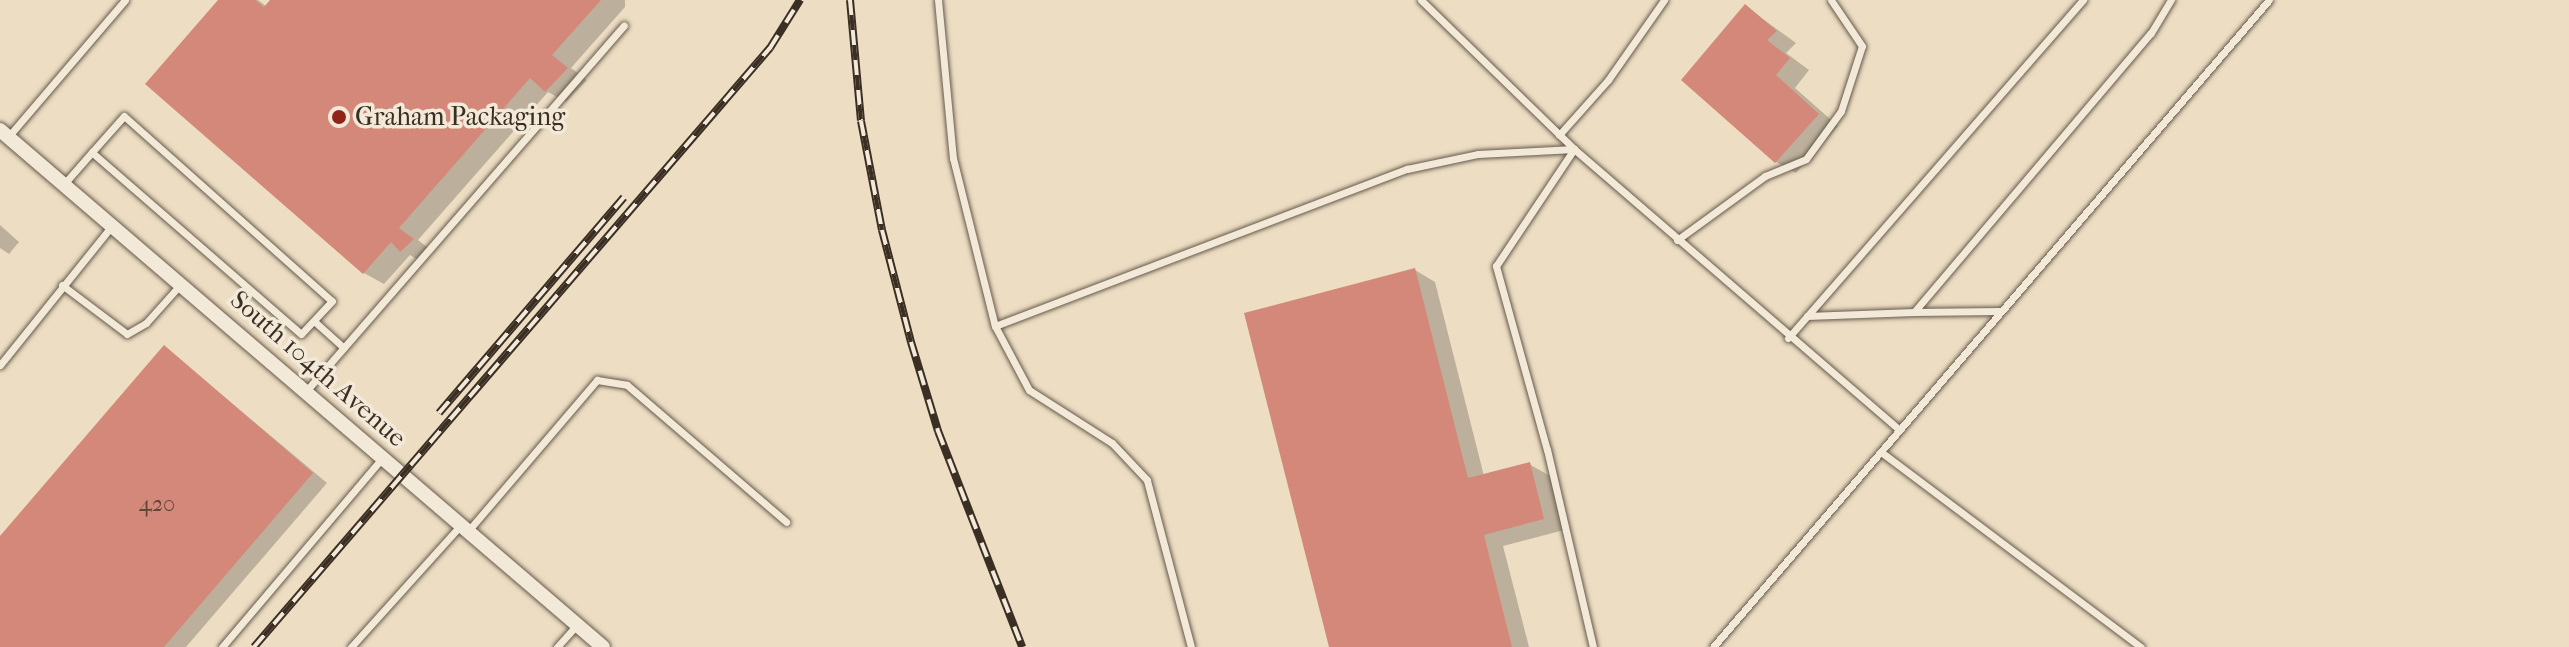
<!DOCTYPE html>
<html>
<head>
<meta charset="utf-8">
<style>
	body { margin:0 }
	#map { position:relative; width:2569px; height:647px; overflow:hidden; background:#ecddc3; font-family:"IM FELL French Canon",serif }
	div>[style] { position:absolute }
	.shadow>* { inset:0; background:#0003 }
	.building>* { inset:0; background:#d48879 }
	.roads { filter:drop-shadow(0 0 2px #675a4b) drop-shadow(0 0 2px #675a4b) }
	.service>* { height:7px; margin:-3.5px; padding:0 3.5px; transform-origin:3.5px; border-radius:3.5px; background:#f3e9d8 }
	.minor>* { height:14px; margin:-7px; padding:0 7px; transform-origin:7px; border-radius:7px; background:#f3e9d8 }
	.rail>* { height:8px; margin-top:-4px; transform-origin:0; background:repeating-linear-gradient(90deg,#f3e9d8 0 15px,#3b2e23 0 30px); box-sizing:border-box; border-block:2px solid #3b2e23 }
	.dots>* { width:22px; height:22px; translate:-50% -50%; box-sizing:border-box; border:4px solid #f3e9d8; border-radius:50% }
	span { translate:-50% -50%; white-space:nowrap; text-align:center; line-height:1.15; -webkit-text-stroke:7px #f3e9d8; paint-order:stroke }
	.number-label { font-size:22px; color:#614438 }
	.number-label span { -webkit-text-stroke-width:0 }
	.poi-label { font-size:26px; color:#3b2e23 }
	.left { translate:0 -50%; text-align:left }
	.street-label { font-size:26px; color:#3b2e23 }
</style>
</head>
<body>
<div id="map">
	<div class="shadow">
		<div style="clip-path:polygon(220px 0,258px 0,267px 7px,272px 0,625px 0,625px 7px,571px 68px,587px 80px,566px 102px,548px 92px,418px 240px,432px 251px,421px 262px,410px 255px,384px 284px,364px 273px)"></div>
		<div style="clip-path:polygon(1745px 6px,1796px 43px,1786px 53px,1809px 70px,1795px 88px,1838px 126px,1796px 173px,1776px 162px)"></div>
		<div style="clip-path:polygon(0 225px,19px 242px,9px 254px,0 248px)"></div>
		<div style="clip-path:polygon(1415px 270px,1435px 282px,1484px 476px,1529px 464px,1550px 476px,1564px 530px,1503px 546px,1529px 647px,1331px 647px)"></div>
		<div style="clip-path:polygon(165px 347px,327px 483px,186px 647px,0 647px,0 539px)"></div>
	</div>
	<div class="building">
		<div style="clip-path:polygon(218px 0,255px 0,264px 7px,270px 0,601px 0,552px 55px,568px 68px,545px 92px,530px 78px,399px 228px,414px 239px,400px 252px,391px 242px,363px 274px,145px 84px)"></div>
		<div style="clip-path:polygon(1745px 4px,1777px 31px,1767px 40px,1790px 58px,1776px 75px,1819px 114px,1775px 163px,1681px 80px)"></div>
		<div style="clip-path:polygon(1415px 268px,1468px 478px,1530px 462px,1544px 519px,1484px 535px,1512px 647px,1329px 647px,1244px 313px)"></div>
		<div style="clip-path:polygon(164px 345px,313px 473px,164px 647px,0 647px,0 536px)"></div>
	</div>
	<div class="roads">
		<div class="service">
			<div style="left:938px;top:0;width:159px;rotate:84.6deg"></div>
			<div style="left:953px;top:158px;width:173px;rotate:76deg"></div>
			<div style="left:1421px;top:0;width:214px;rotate:44.2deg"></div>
			<div style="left:1559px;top:135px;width:74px;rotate:-48.3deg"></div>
			<div style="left:1608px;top:80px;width:98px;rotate:-55deg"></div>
			<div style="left:8px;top:137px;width:180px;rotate:-49.5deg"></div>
			<div style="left:64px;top:184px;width:43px;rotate:-48.8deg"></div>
			<div style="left:92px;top:152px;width:48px;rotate:-48.4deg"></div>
			<div style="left:124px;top:116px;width:278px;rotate:41.7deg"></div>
			<div style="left:332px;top:301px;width:45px;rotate:133.2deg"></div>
			<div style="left:301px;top:334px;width:277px;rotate:-139deg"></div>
			<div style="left:1677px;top:240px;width:109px;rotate:-36deg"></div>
			<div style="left:1765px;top:176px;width:44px;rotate:-22.5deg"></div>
			<div style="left:1806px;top:159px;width:59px;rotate:-53.9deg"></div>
			<div style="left:1841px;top:111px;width:68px;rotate:-72.1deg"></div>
			<div style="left:1862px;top:46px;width:55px;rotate:-124deg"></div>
			<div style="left:62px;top:285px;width:81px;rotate:37deg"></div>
			<div style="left:127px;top:334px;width:22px;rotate:-30deg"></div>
			<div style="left:146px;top:323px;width:51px;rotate:-48.2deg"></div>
			<div style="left:2000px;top:311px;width:86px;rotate:179.3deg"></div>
			<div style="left:1914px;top:312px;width:366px;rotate:-49.7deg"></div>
			<div style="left:2151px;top:33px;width:39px;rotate:-59deg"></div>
			<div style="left:1807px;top:316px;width:107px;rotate:-2.1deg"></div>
			<div style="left:314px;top:321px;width:40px;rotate:42deg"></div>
			<div style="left:1788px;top:338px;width:449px;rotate:-48.9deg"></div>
			<div style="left:0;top:365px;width:177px;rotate:-51.2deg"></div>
			<div style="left:307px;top:390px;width:483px;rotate:-49deg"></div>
			<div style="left:1881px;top:452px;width:325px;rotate:36.9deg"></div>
			<div style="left:468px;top:531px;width:199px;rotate:-49.5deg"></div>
			<div style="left:597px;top:380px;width:30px;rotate:9deg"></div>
			<div style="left:627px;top:385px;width:210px;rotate:40.7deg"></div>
			<div style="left:222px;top:647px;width:249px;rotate:-49.7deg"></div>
			<div style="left:351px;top:647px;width:164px;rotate:-48deg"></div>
			<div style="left:557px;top:647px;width:30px;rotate:-48deg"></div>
			<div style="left:1191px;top:647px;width:173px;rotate:-104.8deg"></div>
			<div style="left:1147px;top:480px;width:51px;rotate:-133.4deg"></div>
			<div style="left:1112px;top:443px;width:98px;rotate:-147.4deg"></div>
			<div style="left:1029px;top:390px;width:72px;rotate:-118deg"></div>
			<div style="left:995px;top:326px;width:441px;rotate:-20.9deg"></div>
			<div style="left:1407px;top:169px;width:73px;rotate:-11.9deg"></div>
			<div style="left:1478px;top:154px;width:96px;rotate:-3deg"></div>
			<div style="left:1593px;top:647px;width:202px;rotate:-103.1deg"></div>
			<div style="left:1547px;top:450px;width:191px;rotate:-105.5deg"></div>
			<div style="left:1496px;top:266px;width:141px;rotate:-56.3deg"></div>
			<div style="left:1574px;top:149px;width:430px;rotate:40.8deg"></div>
			<div style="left:1713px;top:647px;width:853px;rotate:-49.33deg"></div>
		</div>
		<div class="minor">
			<div style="left:0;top:130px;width:794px;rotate:40.61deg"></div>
		</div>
	</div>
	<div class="rail">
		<div style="left:850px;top:0;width:121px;rotate:84.8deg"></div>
		<div style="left:861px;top:121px;width:111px;rotate:79.1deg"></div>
		<div style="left:882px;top:230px;width:116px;rotate:75.5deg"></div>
		<div style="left:911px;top:342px;width:93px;rotate:73.1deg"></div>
		<div style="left:938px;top:431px;width:232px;rotate:68.7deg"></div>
		<div style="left:439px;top:413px;width:284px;rotate:-49.4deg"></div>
		<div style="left:254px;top:647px;width:791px;rotate:-49.26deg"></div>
		<div style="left:770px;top:48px;width:57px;rotate:-58deg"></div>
	</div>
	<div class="dots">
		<div style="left:339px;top:117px;background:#8f2418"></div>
	</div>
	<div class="number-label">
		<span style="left:157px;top:505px">420</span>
	</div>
	<div class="poi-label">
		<span class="left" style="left:355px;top:117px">Graham Packaging</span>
	</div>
	<div class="street-label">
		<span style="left:318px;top:369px;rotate:41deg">South 104th Avenue</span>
	</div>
</div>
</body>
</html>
